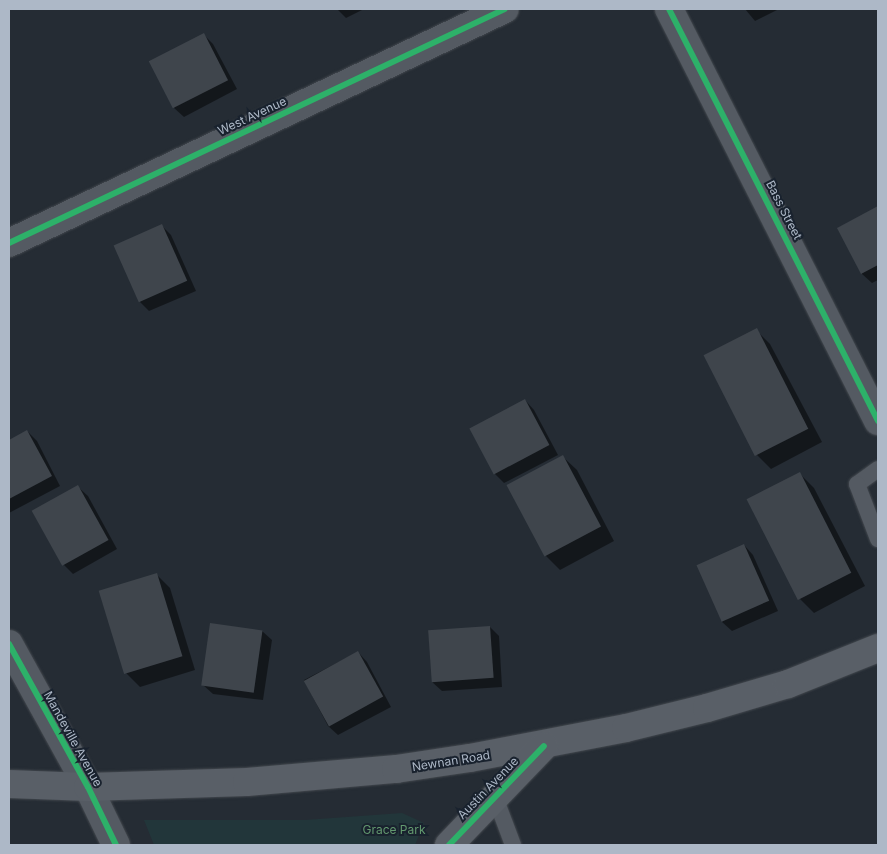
<!DOCTYPE html>
<html>
<head>
<meta charset="utf-8">
<style>
	body { margin:0 }
	#map { position:relative; width:887px; height:854px; overflow:hidden; background:#252c34; font-family:Inter,sans-serif }
	div>[style] { position:absolute }
	.green>* { inset:0; background:#22363a }
	.shadow>* { inset:0; background:#0007 }
	.building>* { inset:0; background:#3f454c; transform-origin:0 0 }
	.roads { filter:drop-shadow(0 0 1px #43484e) drop-shadow(0 0 1px #43484e) }
	.lane>* { height:16px; margin:-8px; padding:0 8px; transform-origin:8px; border-radius:8px; background:#545a62 }
	.street>* { height:28px; margin:-14px; padding:0 14px; transform-origin:14px; border-radius:14px; background:#545a62 }
	.secondary>* { height:28px; margin:-14px; padding:0 14px; transform-origin:14px; border-radius:14px; background:#595f67 }
	.cycleway>* { height:6px; margin:-3px; padding:0 3px; transform-origin:3px; border-radius:3px; background:#2db169 }
	span { translate:-50% -50%; white-space:nowrap; text-align:center; line-height:1.15; -webkit-text-stroke:4px #19222e; paint-order:stroke }
	.street-label { font-size:12px; color:#adb8c7 }
	.park-label { font-size:12px; color:#63996f }
	.frame { position:absolute; inset:0; border:10px solid #adb8c7; pointer-events:none }
</style>
</head>
<body>
<div id="map">
	<div class="green">
		<div style="clip-path:polygon(402px 813px,424px 823px,415px 845px,154px 845px,144px 820px,305px 820px)"></div>
	</div>
	<div class="shadow">
		<div style="clip-path:polygon(337px 9px,364px 9px,346px 18px)"></div>
		<div style="clip-path:polygon(745px 9px,779px 9px,755px 21px)"></div>
		<div style="clip-path:polygon(204px 35px,213px 44px,237px 89px,184px 117px,174px 108px)"></div>
		<div style="clip-path:polygon(878px 207px,878px 280px,872px 283px,862px 274px,838px 228px)"></div>
		<div style="clip-path:polygon(162px 226px,171px 235px,196px 291px,149px 311px,140px 302px)"></div>
		<div style="clip-path:polygon(756px 330px,770px 344px,822px 442px,771px 469px,757px 455px)"></div>
		<div style="clip-path:polygon(525px 400px,534px 410px,558px 455px,504px 483px,495px 474px,471px 429px)"></div>
		<div style="clip-path:polygon(27px 431px,37px 441px,60px 486px,9px 513px,9px 441px)"></div>
		<div style="clip-path:polygon(563px 457px,577px 470px,614px 541px,560px 570px,546px 556px,509px 486px)"></div>
		<div style="clip-path:polygon(800px 474px,814px 488px,865px 586px,814px 613px,800px 599px,749px 500px)"></div>
		<div style="clip-path:polygon(78px 487px,88px 496px,117px 549px,73px 574px,63px 564px,34px 511px)"></div>
		<div style="clip-path:polygon(744px 545px,753px 555px,778px 611px,732px 631px,722px 622px)"></div>
		<div style="clip-path:polygon(156px 574px,170px 588px,195px 670px,140px 687px,126px 673px)"></div>
		<div style="clip-path:polygon(490px 627px,499px 636px,502px 687px,442px 691px,432px 682px)"></div>
		<div style="clip-path:polygon(262px 631px,272px 640px,263px 700px,213px 694px,203px 685px)"></div>
		<div style="clip-path:polygon(358px 652px,367px 662px,391px 707px,338px 735px,328px 726px,304px 680px)"></div>
	</div>
	<div class="building">
		<div style="left:204px;top:33px;width:53px;height:62px;rotate:63deg"></div>
		<div style="clip-path:polygon(878px 206px,878px 265px,861px 274px,837px 228px)"></div>
		<div style="left:162px;top:224px;width:62px;height:53px;rotate:66deg"></div>
		<div style="left:757px;top:328px;width:113px;height:60px;rotate:63deg"></div>
		<div style="left:525px;top:399px;width:52px;height:63px;rotate:62deg"></div>
		<div style="clip-path:polygon(27px 430px,52px 476px,9px 499px,9px 440px)"></div>
		<div style="left:563px;top:455px;width:81px;height:64px;rotate:62deg"></div>
		<div style="left:800px;top:472px;width:113px;height:60px;rotate:63deg"></div>
		<div style="left:78px;top:485px;width:63px;height:53px;rotate:61deg"></div>
		<div style="left:744px;top:544px;width:62px;height:52px;rotate:66deg"></div>
		<div style="left:157px;top:573px;width:87px;height:61px;rotate:73deg"></div>
		<div style="left:210px;top:623px;width:53px;height:63px;rotate:8deg"></div>
		<div style="left:490px;top:626px;width:52px;height:62px;rotate:86deg"></div>
		<div style="left:358px;top:651px;width:52px;height:62px;rotate:61deg"></div>
	</div>
	<div class="roads">
		<div class="lane">
			<div style="left:878px;top:469px;width:26px;rotate:144deg"></div>
			<div style="left:857px;top:484px;width:59px;rotate:69.1deg"></div>
			<div style="left:495px;top:797px;width:51px;rotate:69.4deg"></div>
		</div>
		<div class="street">
			<div style="left:669px;top:9px;width:462px;rotate:63.1deg"></div>
			<div style="left:9px;top:243px;width:548px;rotate:-25.26deg"></div>
			<div style="left:9px;top:644px;width:163px;rotate:61.1deg"></div>
			<div style="left:88px;top:787px;width:64px;rotate:64.2deg"></div>
		</div>
		<div class="secondary">
			<div style="left:9px;top:784px;width:79px;rotate:2.2deg"></div>
			<div style="left:88px;top:787px;width:159px;rotate:-1.8deg"></div>
			<div style="left:247px;top:782px;width:150px;rotate:-5deg"></div>
			<div style="left:396px;top:769px;width:75px;rotate:-8.5deg"></div>
			<div style="left:470px;top:758px;width:159px;rotate:-10.9deg"></div>
			<div style="left:626px;top:728px;width:83px;rotate:-13.9deg"></div>
			<div style="left:707px;top:708px;width:84px;rotate:-16.5deg"></div>
			<div style="left:788px;top:684px;width:97px;rotate:-21.8deg"></div>
			<div style="left:449px;top:845px;width:137px;rotate:-46.2deg"></div>
		</div>
	</div>
	<div class="cycleway">
		<div style="left:669px;top:9px;width:462px;rotate:63.1deg"></div>
		<div style="left:9px;top:243px;width:548px;rotate:-25.26deg"></div>
		<div style="left:9px;top:644px;width:163px;rotate:61.1deg"></div>
		<div style="left:88px;top:787px;width:64px;rotate:64.2deg"></div>
		<div style="left:449px;top:845px;width:137px;rotate:-46.2deg"></div>
	</div>
	<div class="street-label">
		<span style="left:252px;top:116px;rotate:-25deg">West Avenue</span>
		<span style="left:784px;top:210px;rotate:63deg">Bass Street</span>
		<span style="left:73px;top:739px;rotate:61deg">Mandeville Avenue</span>
		<span style="left:451px;top:761px;rotate:-9deg">Newnan Road</span>
		<span style="left:488px;top:788px;rotate:-46deg">Austin Avenue</span>
	</div>
	<div class="park-label">
		<span style="left:394px;top:830px">Grace Park</span>
	</div>
	<div class="frame"></div>
</div>
</body>
</html>
